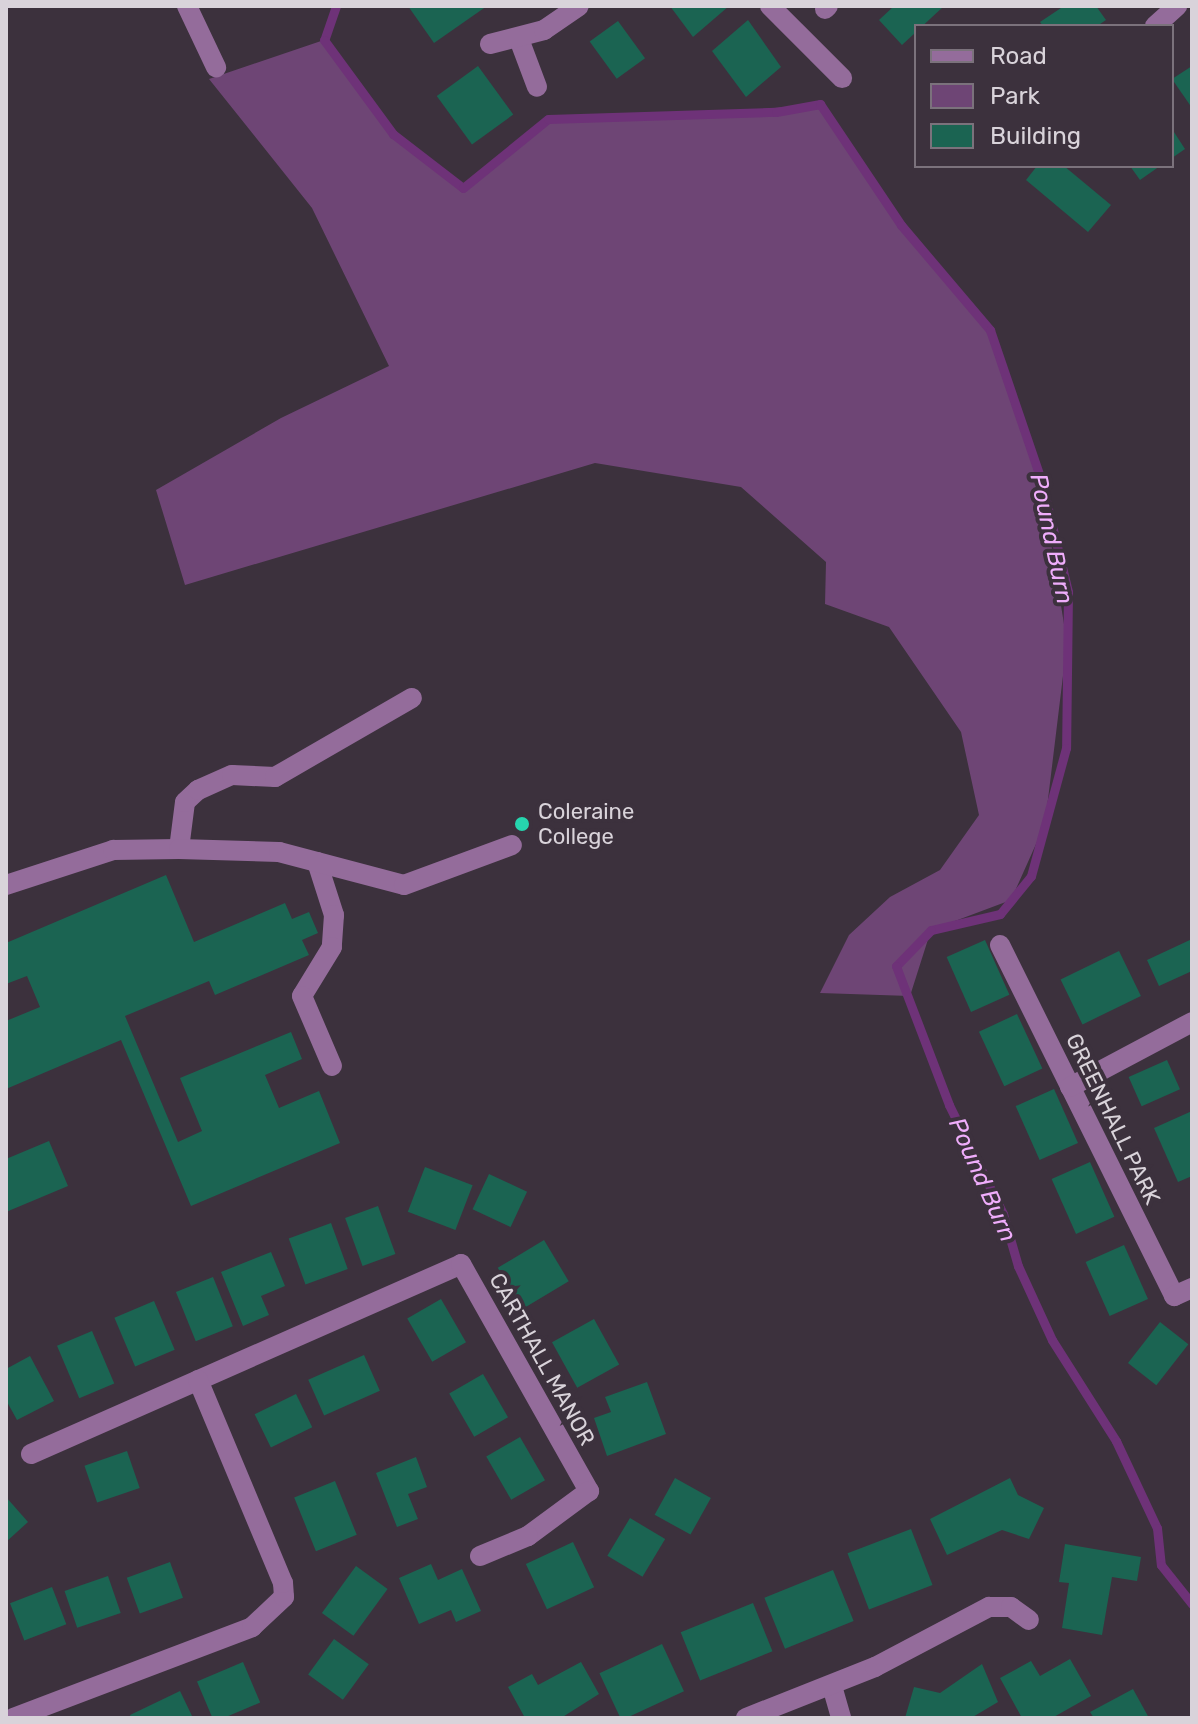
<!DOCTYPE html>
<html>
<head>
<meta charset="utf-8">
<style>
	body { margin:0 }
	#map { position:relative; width:1198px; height:1724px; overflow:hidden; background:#3c313d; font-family:Rubik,sans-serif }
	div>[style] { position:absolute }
	.green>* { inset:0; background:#6e4575 }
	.stream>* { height:9px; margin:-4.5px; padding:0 4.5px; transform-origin:4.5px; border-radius:4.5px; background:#6e3278 }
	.building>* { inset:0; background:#1b6452; transform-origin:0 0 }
	.minor>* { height:20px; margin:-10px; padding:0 10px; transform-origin:10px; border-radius:10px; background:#946c9b }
	.dots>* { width:22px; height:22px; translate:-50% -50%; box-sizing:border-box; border:4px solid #3c313d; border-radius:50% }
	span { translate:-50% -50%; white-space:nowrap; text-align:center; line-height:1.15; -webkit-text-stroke:8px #3c313d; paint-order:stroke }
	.poi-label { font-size:22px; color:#d9d3da }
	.left { translate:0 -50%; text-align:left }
	.street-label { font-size:22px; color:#d9d3da }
	.water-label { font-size:24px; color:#efadfb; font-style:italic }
	.frame { position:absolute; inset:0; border:8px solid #d9d3da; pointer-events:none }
	.legend { position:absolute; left:914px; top:24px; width:260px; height:144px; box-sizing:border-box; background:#3c313d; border:2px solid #7b727c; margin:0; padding:10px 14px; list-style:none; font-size:24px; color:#d9d3da }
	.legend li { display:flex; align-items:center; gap:16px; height:40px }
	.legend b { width:40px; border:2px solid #7b727c }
</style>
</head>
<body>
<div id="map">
	<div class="green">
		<div style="clip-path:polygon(324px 40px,392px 134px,463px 187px,548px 119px,660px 118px,820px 104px,901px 225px,990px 330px,1041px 480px,1067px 643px,1045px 824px,1011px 900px,931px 930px,910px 996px,820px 993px,849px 935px,890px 897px,940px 870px,979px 815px,961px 732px,889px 627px,825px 604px,826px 562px,741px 487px,595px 463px,185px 585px,156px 490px,281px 418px,389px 366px,312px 208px,209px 79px)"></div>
	</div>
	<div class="stream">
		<div style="left:336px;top:6px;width:36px;rotate:109deg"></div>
		<div style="left:324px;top:40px;width:117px;rotate:53.7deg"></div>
		<div style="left:393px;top:134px;width:88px;rotate:37.6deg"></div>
		<div style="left:463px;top:188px;width:109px;rotate:-39.1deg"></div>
		<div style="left:548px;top:119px;width:228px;rotate:-1.8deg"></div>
		<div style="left:776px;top:112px;width:45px;rotate:-10.3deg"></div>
		<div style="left:820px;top:104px;width:146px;rotate:56.2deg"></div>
		<div style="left:901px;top:225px;width:138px;rotate:49.7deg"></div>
		<div style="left:990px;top:330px;width:158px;rotate:71.2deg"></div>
		<div style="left:1041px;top:480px;width:115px;rotate:76.4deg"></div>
		<div style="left:1068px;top:592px;width:156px;rotate:90.7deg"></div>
		<div style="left:1066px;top:748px;width:133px;rotate:105.3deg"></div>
		<div style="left:1031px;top:876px;width:49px;rotate:129.2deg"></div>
		<div style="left:1000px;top:914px;width:71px;rotate:166.9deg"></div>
		<div style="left:931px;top:930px;width:50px;rotate:134.2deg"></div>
		<div style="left:896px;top:966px;width:149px;rotate:69.1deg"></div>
		<div style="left:949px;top:1105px;width:122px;rotate:63.6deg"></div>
		<div style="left:1003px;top:1214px;width:54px;rotate:73.9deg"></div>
		<div style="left:1018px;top:1266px;width:81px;rotate:65.3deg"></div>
		<div style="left:1052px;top:1340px;width:120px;rotate:57.6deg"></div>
		<div style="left:1116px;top:1441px;width:96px;rotate:64.8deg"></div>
		<div style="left:1157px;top:1528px;width:37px;rotate:84deg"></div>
		<div style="left:1161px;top:1565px;width:50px;rotate:51.5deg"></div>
	</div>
	<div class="building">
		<div style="clip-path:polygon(408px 6px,487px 6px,434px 43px)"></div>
		<div style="clip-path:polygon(670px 6px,729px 6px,693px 37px)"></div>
		<div style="clip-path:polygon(894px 6px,944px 6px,902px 45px,879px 20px)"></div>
		<div style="clip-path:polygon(1064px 6px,1096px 6px,1106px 20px,1097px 26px,1043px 26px,1040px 22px)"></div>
		<div style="clip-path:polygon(748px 20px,781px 67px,746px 97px,712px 51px)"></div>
		<div style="left:618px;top:21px;width:46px;height:35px;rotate:54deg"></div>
		<div style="left:478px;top:66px;width:60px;height:51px;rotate:54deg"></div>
		<div style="clip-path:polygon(1192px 66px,1192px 108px,1172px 79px)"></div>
		<div style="clip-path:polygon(1172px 129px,1185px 149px,1172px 158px)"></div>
		<div style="clip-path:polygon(1037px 166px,1064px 166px,1111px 205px,1088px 232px,1026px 180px)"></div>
		<div style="clip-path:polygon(1130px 166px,1160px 166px,1140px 180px)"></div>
		<div style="clip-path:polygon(166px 875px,194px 942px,285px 903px,292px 919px,309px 912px,318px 933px,302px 940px,309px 955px,215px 995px,209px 981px,125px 1016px,178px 1142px,202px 1131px,180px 1078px,291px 1032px,302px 1059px,265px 1075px,279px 1108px,319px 1091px,340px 1143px,191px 1206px,121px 1040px,6px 1089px,6px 1021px,40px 1007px,27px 976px,6px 984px,6px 943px)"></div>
		<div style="clip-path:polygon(1192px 939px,1192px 971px,1159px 986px,1147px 960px)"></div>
		<div style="left:985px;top:940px;width:60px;height:42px;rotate:66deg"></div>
		<div style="left:1119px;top:951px;width:50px;height:65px;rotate:64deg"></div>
		<div style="left:1017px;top:1014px;width:60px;height:42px;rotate:65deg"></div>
		<div style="left:1167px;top:1060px;width:32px;height:42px;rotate:66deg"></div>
		<div style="left:1054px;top:1089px;width:59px;height:42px;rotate:66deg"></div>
		<div style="clip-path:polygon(1192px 1111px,1192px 1176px,1178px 1182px,1154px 1128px)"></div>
		<div style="clip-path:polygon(49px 1141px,68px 1186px,6px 1212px,6px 1159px)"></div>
		<div style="left:1090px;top:1162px;width:60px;height:42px;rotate:66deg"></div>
		<div style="left:425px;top:1167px;width:51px;height:48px;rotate:21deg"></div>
		<div style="left:489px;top:1174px;width:42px;height:39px;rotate:25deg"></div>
		<div style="left:378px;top:1206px;width:51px;height:35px;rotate:70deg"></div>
		<div style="left:331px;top:1223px;width:49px;height:45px;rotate:70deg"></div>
		<div style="left:544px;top:1240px;width:48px;height:54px;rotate:59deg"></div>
		<div style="left:1124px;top:1245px;width:59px;height:42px;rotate:66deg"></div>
		<div style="clip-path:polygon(271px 1252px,285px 1286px,261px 1296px,269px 1315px,243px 1326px,221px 1272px)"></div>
		<div style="left:213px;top:1277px;width:53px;height:40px;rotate:68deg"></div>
		<div style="left:441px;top:1299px;width:50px;height:39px;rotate:60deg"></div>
		<div style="left:154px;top:1301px;width:53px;height:43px;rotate:67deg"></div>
		<div style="left:594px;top:1319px;width:52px;height:48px;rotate:61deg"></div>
		<div style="left:1160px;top:1322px;width:36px;height:52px;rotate:38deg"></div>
		<div style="left:92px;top:1331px;width:57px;height:38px;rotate:67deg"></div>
		<div style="left:364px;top:1355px;width:39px;height:61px;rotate:66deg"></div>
		<div style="clip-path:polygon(30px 1356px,54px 1401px,17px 1420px,6px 1400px,6px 1369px)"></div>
		<div style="left:483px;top:1374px;width:50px;height:39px;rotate:60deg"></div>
		<div style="clip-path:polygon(647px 1382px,666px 1434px,607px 1456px,594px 1418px,611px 1412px,605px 1397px)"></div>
		<div style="left:296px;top:1394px;width:37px;height:46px;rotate:64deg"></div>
		<div style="left:520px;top:1437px;width:50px;height:39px;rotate:60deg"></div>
		<div style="left:127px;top:1451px;width:39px;height:45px;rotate:71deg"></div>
		<div style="clip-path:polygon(416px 1457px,427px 1487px,408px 1494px,418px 1519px,397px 1527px,376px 1473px)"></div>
		<div style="left:675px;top:1478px;width:41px;height:42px;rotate:29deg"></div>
		<div style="clip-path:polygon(1010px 1478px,1018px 1495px,1044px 1508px,1029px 1539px,1002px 1530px,947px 1555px,930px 1519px)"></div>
		<div style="left:335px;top:1481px;width:58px;height:44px;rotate:68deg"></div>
		<div style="clip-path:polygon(6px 1497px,28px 1522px,6px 1542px)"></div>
		<div style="left:630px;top:1518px;width:41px;height:44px;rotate:31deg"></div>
		<div style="left:911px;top:1529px;width:60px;height:68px;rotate:69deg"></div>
		<div style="left:573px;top:1542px;width:50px;height:52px;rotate:65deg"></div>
		<div style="clip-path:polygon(1065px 1544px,1141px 1557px,1137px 1581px,1112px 1577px,1102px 1635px,1062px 1628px,1069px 1583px,1059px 1582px)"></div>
		<div style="left:170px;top:1562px;width:38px;height:46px;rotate:70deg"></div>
		<div style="clip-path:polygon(431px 1564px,438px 1580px,462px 1569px,481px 1611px,456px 1622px,451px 1610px,419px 1624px,399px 1578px)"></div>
		<div style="left:356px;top:1566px;width:39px;height:58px;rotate:36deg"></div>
		<div style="left:833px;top:1570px;width:55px;height:74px;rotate:68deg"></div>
		<div style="left:108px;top:1576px;width:39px;height:46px;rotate:71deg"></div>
		<div style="left:52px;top:1587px;width:40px;height:45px;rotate:69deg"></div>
		<div style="left:753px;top:1603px;width:52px;height:78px;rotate:68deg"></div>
		<div style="left:334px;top:1639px;width:43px;height:44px;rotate:36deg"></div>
		<div style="left:662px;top:1644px;width:52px;height:69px;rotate:65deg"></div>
		<div style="clip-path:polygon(1070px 1659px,1091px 1696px,1052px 1718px,1022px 1718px,1000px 1678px,1031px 1661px,1040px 1676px)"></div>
		<div style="left:243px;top:1662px;width:44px;height:50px;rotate:67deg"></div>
		<div style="clip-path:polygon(581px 1662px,599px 1694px,561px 1718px,525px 1718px,508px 1687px,532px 1674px,538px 1685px)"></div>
		<div style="clip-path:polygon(982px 1664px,998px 1702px,971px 1718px,905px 1718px,914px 1687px,940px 1693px)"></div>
		<div style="clip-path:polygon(1133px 1689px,1149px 1718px,1094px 1718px,1090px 1712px)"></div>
		<div style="clip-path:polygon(180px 1691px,193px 1718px,131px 1718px,130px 1715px)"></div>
	</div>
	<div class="minor">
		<div style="left:187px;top:6px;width:68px;rotate:64.6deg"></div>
		<div style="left:770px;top:6px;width:102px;rotate:45deg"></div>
		<div style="left:825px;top:9px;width:4px;rotate:-45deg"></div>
		<div style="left:1155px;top:26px;width:30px;rotate:-42deg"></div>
		<div style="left:519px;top:39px;width:51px;rotate:69.4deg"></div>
		<div style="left:490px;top:44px;width:56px;rotate:-14.5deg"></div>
		<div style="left:544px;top:30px;width:42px;rotate:-34.4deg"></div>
		<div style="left:179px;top:849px;width:47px;rotate:-82.7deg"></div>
		<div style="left:185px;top:802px;width:18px;rotate:-43deg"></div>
		<div style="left:198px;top:790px;width:37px;rotate:-24deg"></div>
		<div style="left:232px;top:775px;width:43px;rotate:2.7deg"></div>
		<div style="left:275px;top:777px;width:158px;rotate:-30deg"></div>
		<div style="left:317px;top:862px;width:56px;rotate:72.2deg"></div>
		<div style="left:334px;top:915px;width:32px;rotate:94deg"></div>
		<div style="left:332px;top:947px;width:57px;rotate:121.5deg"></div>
		<div style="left:302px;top:996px;width:76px;rotate:66.8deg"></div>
		<div style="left:6px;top:885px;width:113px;rotate:-18.1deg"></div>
		<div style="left:113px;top:850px;width:66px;rotate:-0.9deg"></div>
		<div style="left:179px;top:849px;width:100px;rotate:1.7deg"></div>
		<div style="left:279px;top:852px;width:129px;rotate:14.8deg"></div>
		<div style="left:404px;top:885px;width:115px;rotate:-20.3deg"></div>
		<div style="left:1000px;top:945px;width:392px;rotate:63.6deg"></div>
		<div style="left:1174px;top:1296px;width:20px;rotate:-24deg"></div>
		<div style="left:1070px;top:1087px;width:138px;rotate:-28deg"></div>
		<div style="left:31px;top:1454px;width:470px;rotate:-23.8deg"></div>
		<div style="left:461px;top:1264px;width:261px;rotate:60.6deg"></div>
		<div style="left:589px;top:1491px;width:76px;rotate:143.6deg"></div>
		<div style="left:528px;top:1536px;width:52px;rotate:157.4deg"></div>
		<div style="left:832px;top:1686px;width:33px;rotate:74deg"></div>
		<div style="left:13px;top:1718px;width:256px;rotate:-20.8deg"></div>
		<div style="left:252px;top:1627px;width:44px;rotate:-43.2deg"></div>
		<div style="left:284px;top:1597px;width:14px;rotate:-94deg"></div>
		<div style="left:283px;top:1583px;width:220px;rotate:-112.7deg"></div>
		<div style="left:746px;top:1718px;width:139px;rotate:-21.6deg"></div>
		<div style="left:875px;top:1667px;width:129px;rotate:-27.8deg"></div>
		<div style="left:989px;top:1607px;width:22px"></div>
		<div style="left:1011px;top:1607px;width:22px;rotate:36deg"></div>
	</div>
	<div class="dots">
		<div style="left:522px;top:824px;background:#26d5ae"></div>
	</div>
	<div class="poi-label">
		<span class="left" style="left:538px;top:824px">Coleraine<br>College</span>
	</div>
	<div class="street-label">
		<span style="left:1113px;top:1119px;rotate:64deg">GREENHALL PARK</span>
		<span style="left:542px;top:1359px;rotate:61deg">CARTHALL MANOR</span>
	</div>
	<div class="water-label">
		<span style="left:1051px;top:539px;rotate:78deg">Pound Burn</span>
		<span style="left:982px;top:1180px;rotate:66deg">Pound Burn</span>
	</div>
	<div class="frame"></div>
	<ul class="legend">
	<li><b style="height:10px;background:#946c9b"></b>Road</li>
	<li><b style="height:22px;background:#6e4575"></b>Park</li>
	<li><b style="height:22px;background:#1b6452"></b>Building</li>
	</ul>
</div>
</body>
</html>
